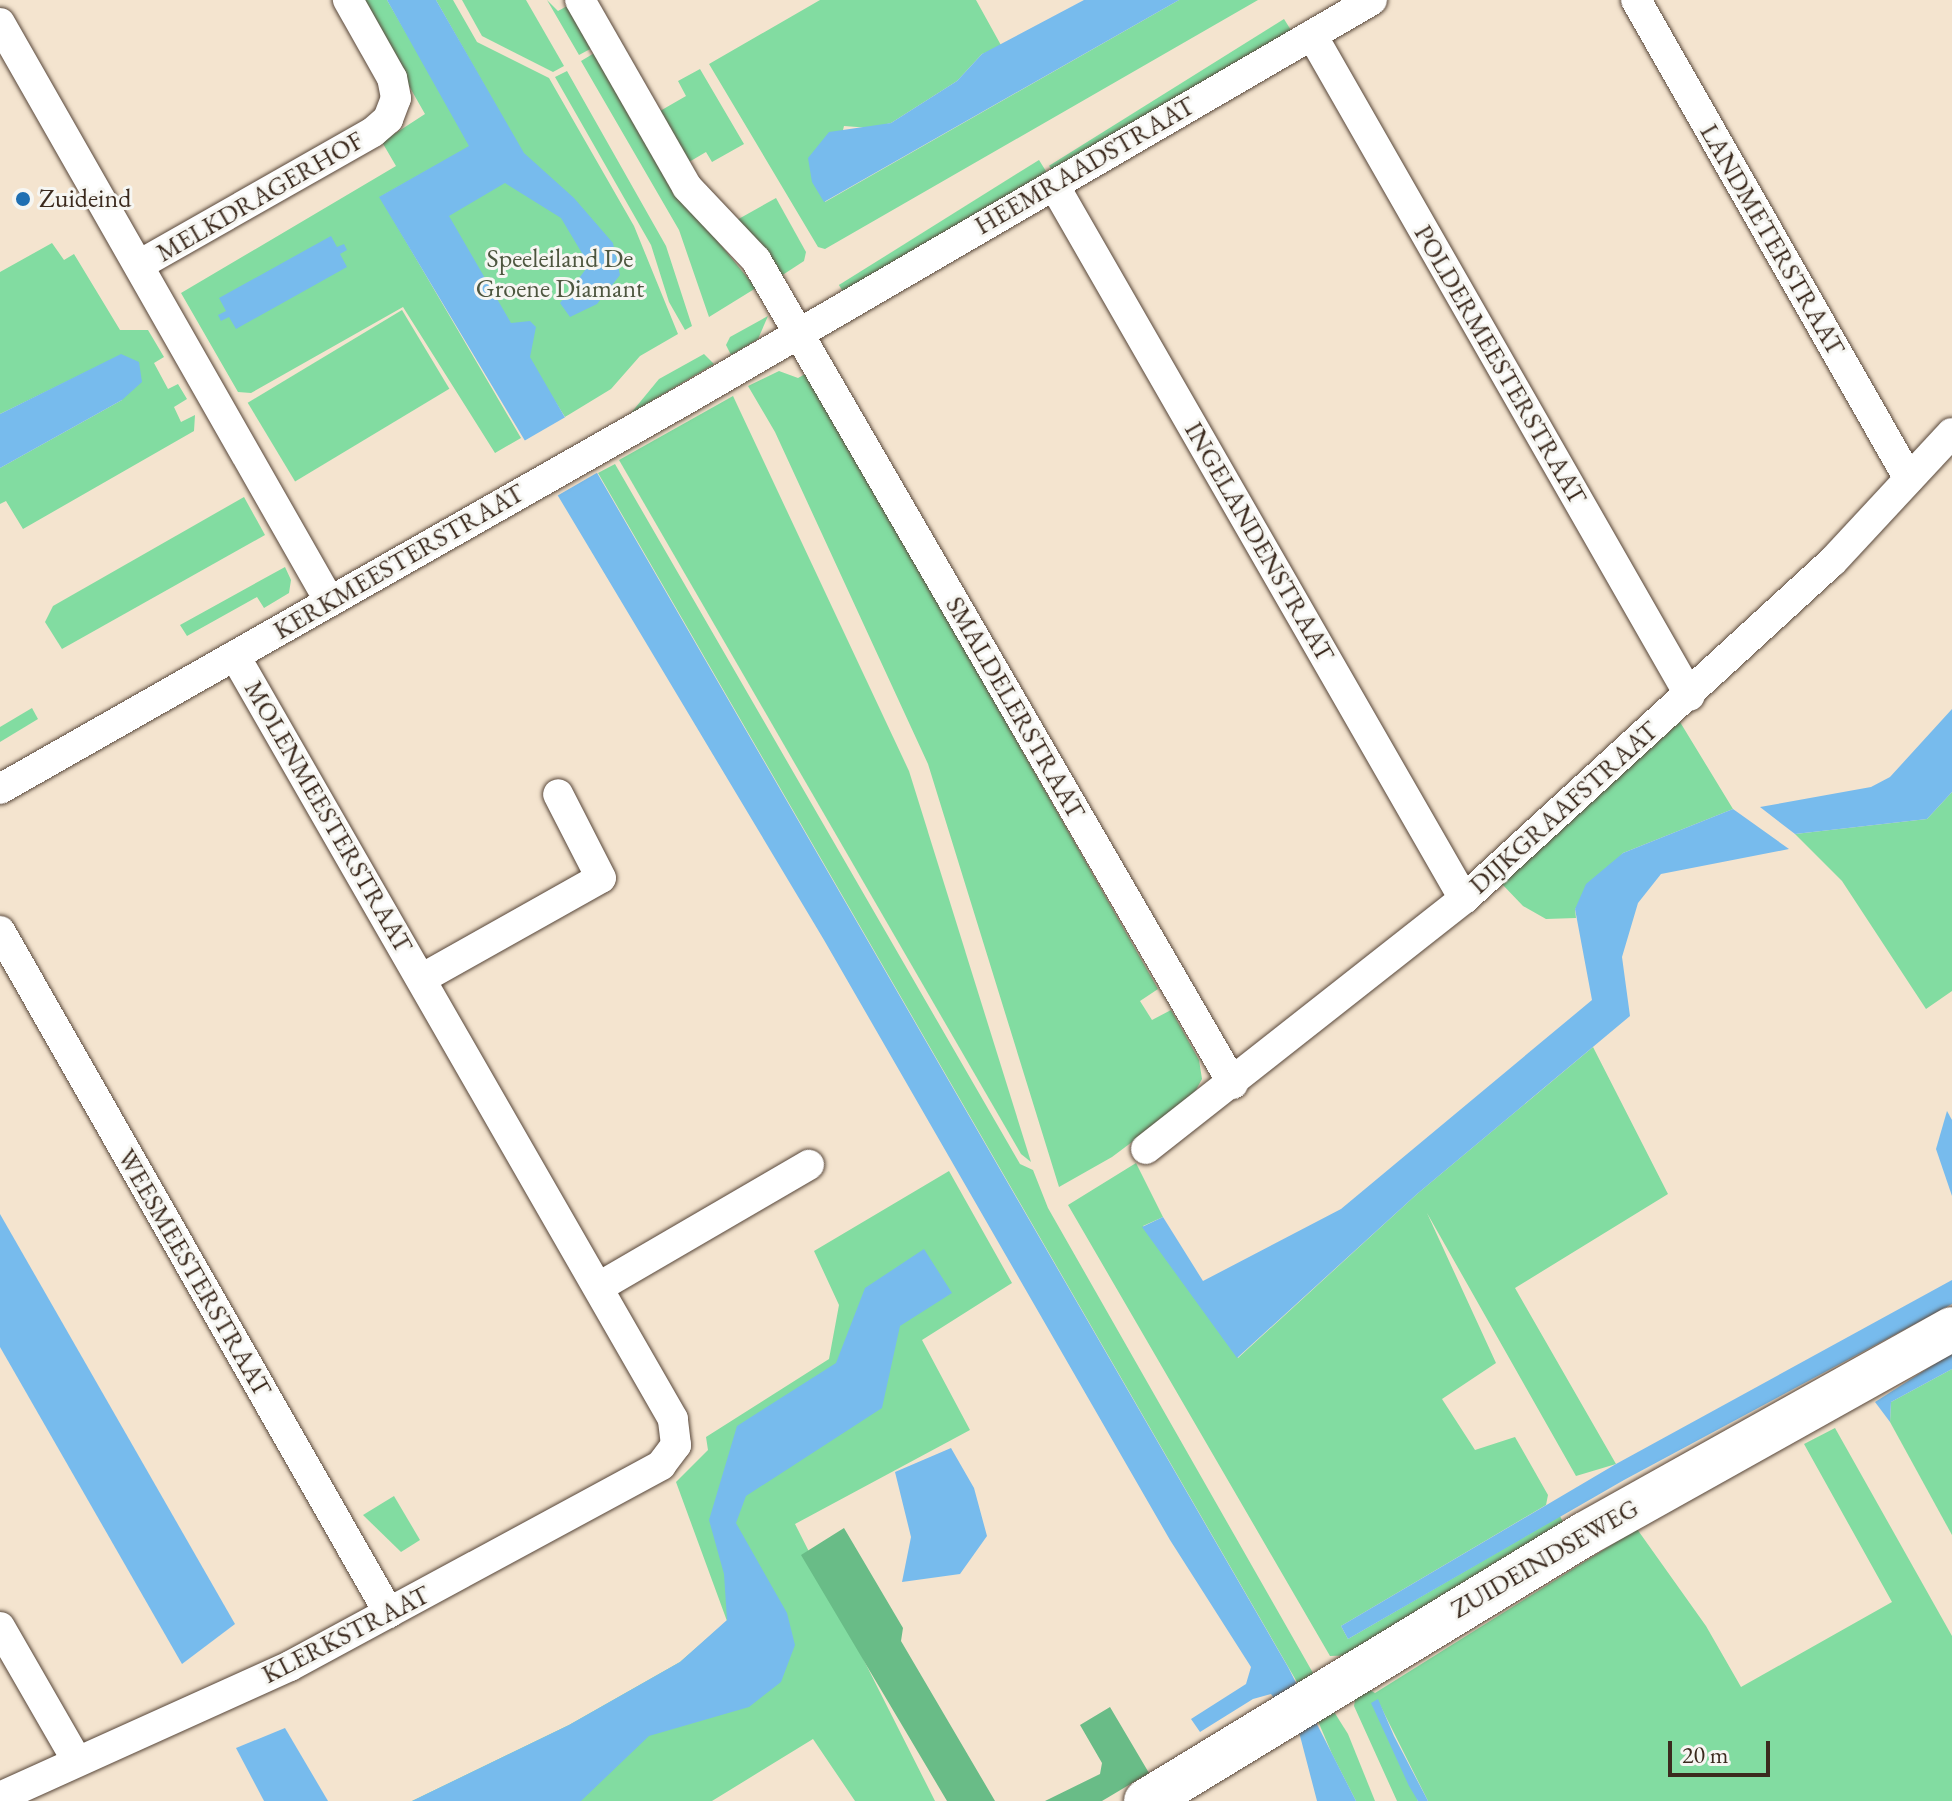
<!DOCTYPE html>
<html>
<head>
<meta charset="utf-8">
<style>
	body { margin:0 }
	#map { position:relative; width:1952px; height:1801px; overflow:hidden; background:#f4e4cf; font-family:"EB Garamond",serif }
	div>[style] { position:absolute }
	.green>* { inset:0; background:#82dca1; transform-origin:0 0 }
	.forest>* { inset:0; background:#69bc87 }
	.water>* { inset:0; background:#77bbed }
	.pier>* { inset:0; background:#f4e4cf; transform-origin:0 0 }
	.roads { filter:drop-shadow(0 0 2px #574639) drop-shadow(0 0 2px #574639) }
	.street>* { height:30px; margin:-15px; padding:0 15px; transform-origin:15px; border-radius:15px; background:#fff }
	.secondary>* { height:44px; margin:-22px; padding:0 22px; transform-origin:22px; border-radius:22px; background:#fff }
	.dots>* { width:22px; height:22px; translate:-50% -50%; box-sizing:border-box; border:4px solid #f6f6f2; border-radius:50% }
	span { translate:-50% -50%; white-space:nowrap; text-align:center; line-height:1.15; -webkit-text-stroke:6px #f6f6f2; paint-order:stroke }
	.street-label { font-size:26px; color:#3b2a1e }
	.poi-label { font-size:26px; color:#3b2a1e }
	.left { translate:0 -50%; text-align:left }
	.park-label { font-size:26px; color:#4d563f }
	.scale { position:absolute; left:1668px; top:1741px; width:102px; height:36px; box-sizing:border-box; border:4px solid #3b2a1e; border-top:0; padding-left:10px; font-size:24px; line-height:28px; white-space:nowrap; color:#3b2a1e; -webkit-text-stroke:6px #f6f6f2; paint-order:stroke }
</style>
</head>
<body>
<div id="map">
	<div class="green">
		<div style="clip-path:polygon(360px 0,387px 0,469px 141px,469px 147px,380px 197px,521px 438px,495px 453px,403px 307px,251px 393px,238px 392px,181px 293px,396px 166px,382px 142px,425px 114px)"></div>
		<div style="clip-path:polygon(436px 0,453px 0,477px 42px,549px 78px,634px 226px,678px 334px,640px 356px,611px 389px,565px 417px,431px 205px,517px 143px)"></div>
		<div style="clip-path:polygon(462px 0,526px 0,564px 66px,553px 72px,482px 36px)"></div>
		<div style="clip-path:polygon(547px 0,558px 11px,569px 5px,594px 47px,579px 55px)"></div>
		<div style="clip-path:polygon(820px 0,976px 0,1002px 47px,982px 54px,957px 81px,891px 123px,870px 128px,844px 126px,825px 202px,1179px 0,1258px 0,825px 249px,818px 247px,709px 64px)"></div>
		<div style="left:1284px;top:19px;width:15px;height:277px;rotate:58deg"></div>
		<div style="clip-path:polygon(596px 52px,719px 243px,756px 288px,709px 317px,679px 230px,581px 61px)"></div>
		<div style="clip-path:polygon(700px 69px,744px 144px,712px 162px,706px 152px,689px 162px,660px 111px,686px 96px,678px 81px)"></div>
		<div style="clip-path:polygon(567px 71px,666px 246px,692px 326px,685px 330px,669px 302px,651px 245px,555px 77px)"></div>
		<div style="left:1039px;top:160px;width:15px;height:236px;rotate:58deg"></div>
		<div style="clip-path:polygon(776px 198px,806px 252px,804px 261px,781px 276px,735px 221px)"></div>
		<div style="clip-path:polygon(52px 243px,64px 260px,74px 254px,120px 330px,148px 330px,164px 357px,154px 363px,168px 389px,178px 384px,187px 399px,174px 407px,181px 422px,195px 415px,194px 431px,23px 529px,6px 501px,0 504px,0 468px,122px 400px,121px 355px,0 414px,0 272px)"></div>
		<div style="left:402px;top:310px;width:92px;height:180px;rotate:59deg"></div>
		<div style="clip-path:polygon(768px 316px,758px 339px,731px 355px,726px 345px,730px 337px)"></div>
		<div style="clip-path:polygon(704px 354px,714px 364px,631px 413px,659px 379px)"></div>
		<div style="clip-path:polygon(779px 371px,798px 378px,807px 373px,1158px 989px,1140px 1001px,1152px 1020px,1171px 1010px,1199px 1060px,1202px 1079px,1192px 1097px,1112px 1157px,1059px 1187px,928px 764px,775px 432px,748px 386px)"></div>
		<div style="clip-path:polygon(733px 396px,909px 771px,1031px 1162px,1021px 1154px,619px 460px)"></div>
		<div style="clip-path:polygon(615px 464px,1020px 1164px,1033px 1170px,1048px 1208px,1317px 1680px,1301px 1689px,598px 473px)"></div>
		<div style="clip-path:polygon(244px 497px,265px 535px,62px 649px,45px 622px,53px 606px)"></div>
		<div style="clip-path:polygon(285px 567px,291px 580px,289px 593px,264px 608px,257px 597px,187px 636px,180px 625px)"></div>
		<div style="clip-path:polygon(32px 708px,38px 719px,0 742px,0 727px)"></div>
		<div style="clip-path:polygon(1680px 722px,1733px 809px,1623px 853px,1575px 909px,1576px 918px,1546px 919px,1523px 906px,1501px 883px)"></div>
		<div style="clip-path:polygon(1952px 792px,1952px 991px,1926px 1009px,1842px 881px,1795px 834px,1927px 819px)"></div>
		<div style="clip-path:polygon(1593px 1047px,1668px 1194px,1515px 1288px,1616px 1464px,1576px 1476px,1427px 1213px,1496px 1363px,1442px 1399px,1475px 1450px,1515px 1437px,1548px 1495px,1546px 1505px,1341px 1626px,1348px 1639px,1560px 1516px,1566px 1528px,1360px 1655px,1330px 1656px,1068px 1205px,1136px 1163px,1163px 1217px,1143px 1226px,1238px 1358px,1417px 1194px)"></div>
		<div style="clip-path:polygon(949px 1171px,1012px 1283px,922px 1340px,970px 1430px,795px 1524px,935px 1801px,855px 1801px,813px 1739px,712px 1801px,412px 1801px,569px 1725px,680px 1662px,727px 1621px,676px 1482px,708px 1450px,706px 1437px,829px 1359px,839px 1305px,814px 1251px)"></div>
		<div style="clip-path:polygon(1952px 1369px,1952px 1535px,1890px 1422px,1891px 1402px)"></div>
		<div style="clip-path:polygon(1835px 1428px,1952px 1636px,1952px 1801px,1428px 1801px,1377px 1699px,1418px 1801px,1397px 1801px,1354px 1706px,1358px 1683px,1375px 1693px,1637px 1529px,1706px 1626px,1741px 1687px,1892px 1602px,1804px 1444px)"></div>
		<div style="clip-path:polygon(394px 1496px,420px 1540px,401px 1552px,363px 1515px)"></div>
		<div style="clip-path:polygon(1331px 1707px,1348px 1734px,1375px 1801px,1356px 1801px,1332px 1754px,1315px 1714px)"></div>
	</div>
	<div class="forest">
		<div style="clip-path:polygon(844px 1528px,903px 1628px,901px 1641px,995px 1801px,947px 1801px,801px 1555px)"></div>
		<div style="clip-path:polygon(1110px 1707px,1149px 1773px,1102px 1801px,1045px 1801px,1100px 1774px,1102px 1763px,1080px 1725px)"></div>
	</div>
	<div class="water">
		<div style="clip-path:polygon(387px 0,436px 0,524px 153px,574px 198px,613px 243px,620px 275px,597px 304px,570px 317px,560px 303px,589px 265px,561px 218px,505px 183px,449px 216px,511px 323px,530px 321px,536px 327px,530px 357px,1288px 1667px,1356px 1801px,1317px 1801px,1299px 1732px,1271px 1694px,1253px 1699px,1200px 1732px,1191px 1719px,1246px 1684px,1251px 1667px,1170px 1540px,824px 940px,379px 197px,469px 146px)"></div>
		<div style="clip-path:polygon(1084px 0,1179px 0,824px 202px,812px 182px,808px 158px,829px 132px,891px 123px,957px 81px,982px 54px)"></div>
		<div style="clip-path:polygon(331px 236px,337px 247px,344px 244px,347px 250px,340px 254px,347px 267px,236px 329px,229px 317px,221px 321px,218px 315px,226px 311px,219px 298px)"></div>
		<div style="clip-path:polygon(121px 354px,139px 362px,142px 382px,122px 400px,0 468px,0 414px)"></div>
		<div style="clip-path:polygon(1952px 709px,1952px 792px,1927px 819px,1795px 834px,1760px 807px,1871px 787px,1890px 777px)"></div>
		<div style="clip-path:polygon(1733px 809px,1789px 849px,1661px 874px,1638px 903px,1622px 957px,1630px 1016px,1417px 1194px,1237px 1358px,1142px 1227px,1163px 1217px,1203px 1281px,1341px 1209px,1592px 1000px,1575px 909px,1586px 884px,1623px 853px)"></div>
		<div style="clip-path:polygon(1947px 1111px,1952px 1120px,1952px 1196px,1936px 1149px)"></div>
		<div style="clip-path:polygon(0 1214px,235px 1624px,182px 1664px,0 1347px)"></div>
		<div style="clip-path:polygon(924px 1249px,952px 1293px,900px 1326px,882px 1408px,746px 1496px,736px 1523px,787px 1613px,795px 1645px,781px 1682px,749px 1707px,649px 1736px,581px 1801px,412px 1801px,569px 1725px,680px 1662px,727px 1620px,724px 1574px,709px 1520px,737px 1426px,836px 1363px,865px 1288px)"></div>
		<div style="clip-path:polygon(1952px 1280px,1952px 1304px,1624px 1480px,1348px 1639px,1341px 1626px,1616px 1464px)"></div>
		<div style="clip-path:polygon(1952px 1353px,1952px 1369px,1891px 1402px,1890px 1422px,1875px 1402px)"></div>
		<div style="clip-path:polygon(951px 1448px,974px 1488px,987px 1536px,960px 1574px,902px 1582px,911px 1537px,895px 1472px)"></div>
		<div style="clip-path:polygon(1378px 1699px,1394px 1736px,1428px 1801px,1418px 1801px,1409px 1786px,1371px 1703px)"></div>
		<div style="clip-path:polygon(285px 1728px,328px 1801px,264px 1801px,236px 1748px)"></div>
	</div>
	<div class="pier">
		<div style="left:569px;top:415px;width:64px;height:58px;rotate:60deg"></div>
	</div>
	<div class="roads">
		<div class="street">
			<div style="left:580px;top:0;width:215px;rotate:60.2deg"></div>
			<div style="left:687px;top:187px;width:100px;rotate:46.6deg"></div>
			<div style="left:756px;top:260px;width:952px;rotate:59.93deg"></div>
			<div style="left:1636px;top:0;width:551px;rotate:60.32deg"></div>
			<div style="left:0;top:23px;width:666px;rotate:60.32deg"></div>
			<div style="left:1312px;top:35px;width:761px;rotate:60.24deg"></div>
			<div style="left:1054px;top:185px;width:823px;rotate:60.13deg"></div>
			<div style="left:139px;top:265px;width:269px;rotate:-29.6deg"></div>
			<div style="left:373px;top:132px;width:20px;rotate:-41deg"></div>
			<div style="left:388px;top:119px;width:22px;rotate:-69deg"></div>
			<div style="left:396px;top:98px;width:20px;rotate:-101deg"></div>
			<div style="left:392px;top:78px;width:90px;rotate:-119.4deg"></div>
			<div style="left:0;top:789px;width:794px;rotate:-29.6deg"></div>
			<div style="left:690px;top:397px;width:789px;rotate:-30.2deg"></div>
			<div style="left:0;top:931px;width:785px;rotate:60.3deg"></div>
			<div style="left:421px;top:979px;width:206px;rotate:-29.3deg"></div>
			<div style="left:601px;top:878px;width:94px;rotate:-117.1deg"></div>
			<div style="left:1146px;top:1149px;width:405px;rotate:-38.2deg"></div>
			<div style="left:1464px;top:899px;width:499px;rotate:-42.5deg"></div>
			<div style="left:1832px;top:562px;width:176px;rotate:-47.1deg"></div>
			<div style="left:599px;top:1287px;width:243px;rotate:-30.2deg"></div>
			<div style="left:0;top:1627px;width:155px;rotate:60.1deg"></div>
			<div style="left:0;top:1797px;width:318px;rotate:-24.3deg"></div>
			<div style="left:290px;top:1666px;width:422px;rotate:-28.4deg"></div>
			<div style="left:661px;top:1465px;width:25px;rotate:-53deg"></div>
			<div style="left:676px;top:1445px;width:26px;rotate:-97deg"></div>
			<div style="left:673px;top:1419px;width:880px;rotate:-119.86deg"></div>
		</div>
		<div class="secondary">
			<div style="left:1146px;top:1801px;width:514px;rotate:-31.31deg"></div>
			<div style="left:1585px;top:1534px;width:420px;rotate:-29.2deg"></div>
		</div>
	</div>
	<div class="dots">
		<div style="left:23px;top:199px;background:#1f6fb2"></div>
	</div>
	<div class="street-label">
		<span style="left:1085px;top:166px;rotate:-30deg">HEEMRAADSTRAAT</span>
		<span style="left:260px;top:197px;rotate:-30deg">MELKDRAGERHOF</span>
		<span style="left:1772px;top:240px;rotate:60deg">LANDMETERSTRAAT</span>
		<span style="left:1500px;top:365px;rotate:60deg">POLDERMEESTERSTRAAT</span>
		<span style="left:1259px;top:542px;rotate:60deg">INGELANDENSTRAAT</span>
		<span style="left:399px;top:562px;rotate:-30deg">KERKMEESTERSTRAAT</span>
		<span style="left:1015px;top:708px;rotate:60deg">SMALDELERSTRAAT</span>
		<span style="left:1564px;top:808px;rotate:-42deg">DIJKGRAAFSTRAAT</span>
		<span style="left:328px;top:817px;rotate:60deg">MOLENMEESTERSTRAAT</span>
		<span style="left:194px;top:1273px;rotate:60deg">WEESMEESTERSTRAAT</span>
		<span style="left:1545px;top:1559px;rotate:-30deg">ZUIDEINDSEWEG</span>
		<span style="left:346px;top:1635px;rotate:-27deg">KLERKSTRAAT</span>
	</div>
	<div class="poi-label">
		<span class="left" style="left:39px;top:199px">Zuideind</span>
	</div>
	<div class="park-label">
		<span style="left:560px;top:274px">Speeleiland De<br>Groene Diamant</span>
	</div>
	<div class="scale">20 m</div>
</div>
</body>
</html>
